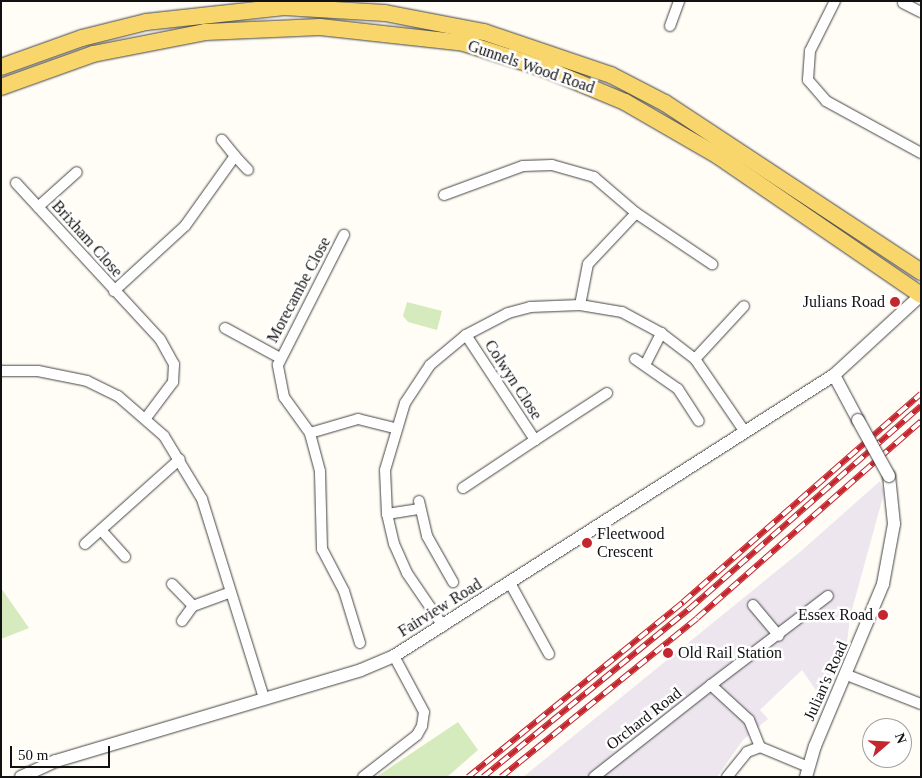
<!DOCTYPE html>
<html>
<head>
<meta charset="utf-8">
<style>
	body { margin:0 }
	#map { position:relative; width:922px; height:778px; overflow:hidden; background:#fffdf5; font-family:Georgia,serif }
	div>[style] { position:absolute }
	.industrial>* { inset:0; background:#eee6ef }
	.green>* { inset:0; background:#d5ebbd }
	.roads { filter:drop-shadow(0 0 1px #444) drop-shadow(0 0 1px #444) }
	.minor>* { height:10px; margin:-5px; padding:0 5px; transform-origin:5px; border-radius:5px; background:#fff }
	.tertiary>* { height:12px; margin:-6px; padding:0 6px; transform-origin:6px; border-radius:6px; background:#fff }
	.primary>* { height:16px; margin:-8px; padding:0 8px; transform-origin:8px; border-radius:8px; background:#f9d66b }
	.rail>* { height:5.5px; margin-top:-2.75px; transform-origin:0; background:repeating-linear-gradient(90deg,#fff 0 11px,#c4262e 0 22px); box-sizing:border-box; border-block:1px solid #c4262e }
	.bridges { filter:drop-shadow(0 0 1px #444) drop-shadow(0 0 1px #444) }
	.tertiary-bridge>* { height:12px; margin:-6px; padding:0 6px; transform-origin:6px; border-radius:6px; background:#fff }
	.dots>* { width:14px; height:14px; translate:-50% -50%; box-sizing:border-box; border:2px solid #fff; border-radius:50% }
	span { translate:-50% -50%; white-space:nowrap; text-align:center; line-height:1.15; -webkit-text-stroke:5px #fff; paint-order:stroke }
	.street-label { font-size:16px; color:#111 }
	.poi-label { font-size:16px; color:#111 }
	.right { translate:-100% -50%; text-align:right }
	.left { translate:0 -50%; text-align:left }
	.frame { position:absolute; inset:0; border:2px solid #111; pointer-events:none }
	.north { position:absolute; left:862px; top:718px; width:50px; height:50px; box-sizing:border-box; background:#fff; border:1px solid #a0a0a0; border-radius:50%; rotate:71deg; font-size:14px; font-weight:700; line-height:20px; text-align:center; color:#111 }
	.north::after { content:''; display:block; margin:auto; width:18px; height:22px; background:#c4262e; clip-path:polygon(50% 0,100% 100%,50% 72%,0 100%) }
	.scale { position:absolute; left:10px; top:746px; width:100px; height:22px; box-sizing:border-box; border:2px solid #111; border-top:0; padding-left:6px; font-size:15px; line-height:18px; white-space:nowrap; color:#111; -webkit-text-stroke:4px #fff; paint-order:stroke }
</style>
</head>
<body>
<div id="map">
	<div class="industrial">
		<div style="clip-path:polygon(880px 481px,884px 493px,850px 617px,847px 643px,822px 699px,802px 670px,760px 710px,768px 719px,743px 740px,717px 777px,523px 777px,800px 552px)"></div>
	</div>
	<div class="green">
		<div style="clip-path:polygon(407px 302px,442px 311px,437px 330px,408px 322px,403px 316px)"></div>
		<div style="clip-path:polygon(1px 588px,29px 628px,1px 639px)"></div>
		<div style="clip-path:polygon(458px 722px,478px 750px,447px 777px,376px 777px)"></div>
	</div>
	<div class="roads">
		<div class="minor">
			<div style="left:835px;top:1px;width:56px;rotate:116.6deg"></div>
			<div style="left:810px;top:51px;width:29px;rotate:94deg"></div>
			<div style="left:808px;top:80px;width:28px;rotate:49deg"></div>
			<div style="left:826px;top:101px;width:108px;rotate:28.7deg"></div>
			<div style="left:903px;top:3px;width:20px;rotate:27deg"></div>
			<div style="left:670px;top:26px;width:27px;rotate:-70deg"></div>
			<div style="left:235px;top:156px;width:19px;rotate:47deg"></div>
			<div style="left:16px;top:183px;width:212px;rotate:47.3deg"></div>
			<div style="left:160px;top:339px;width:29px;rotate:61deg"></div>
			<div style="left:174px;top:364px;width:18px;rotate:93deg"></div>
			<div style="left:173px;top:382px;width:45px;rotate:126.9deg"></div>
			<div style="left:444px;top:195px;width:84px;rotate:-20.2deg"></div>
			<div style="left:523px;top:166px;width:29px;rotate:-2deg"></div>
			<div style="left:552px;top:165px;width:44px;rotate:15.9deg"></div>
			<div style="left:594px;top:177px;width:55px;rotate:40.6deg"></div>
			<div style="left:38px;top:207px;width:52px;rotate:-41.9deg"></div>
			<div style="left:114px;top:291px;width:96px;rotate:-42.5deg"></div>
			<div style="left:185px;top:226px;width:86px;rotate:-54.5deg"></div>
			<div style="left:235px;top:156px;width:21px;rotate:-129deg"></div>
			<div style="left:580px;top:305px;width:42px;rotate:-79deg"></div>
			<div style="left:588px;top:264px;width:70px;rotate:-46.7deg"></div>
			<div style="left:636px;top:213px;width:92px;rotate:33.9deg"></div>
			<div style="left:225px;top:328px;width:63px;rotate:28.6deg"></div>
			<div style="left:466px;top:335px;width:126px;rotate:56.7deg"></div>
			<div style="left:535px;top:440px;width:86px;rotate:-33.1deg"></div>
			<div style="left:635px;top:359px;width:52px;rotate:34.9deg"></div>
			<div style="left:678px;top:389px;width:38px;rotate:57deg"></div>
			<div style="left:695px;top:359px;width:72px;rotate:-47.2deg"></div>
			<div style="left:646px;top:363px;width:34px;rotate:-63deg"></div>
			<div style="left:1px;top:371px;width:37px"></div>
			<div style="left:38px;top:371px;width:50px;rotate:11.5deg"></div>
			<div style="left:87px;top:381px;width:34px;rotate:26deg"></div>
			<div style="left:118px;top:396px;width:61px;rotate:41deg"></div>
			<div style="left:164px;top:436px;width:74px;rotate:58.9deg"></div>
			<div style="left:202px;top:499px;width:208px;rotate:72.7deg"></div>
			<div style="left:310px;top:433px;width:44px;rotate:-125.8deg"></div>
			<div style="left:284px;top:397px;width:33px;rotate:-101deg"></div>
			<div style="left:278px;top:365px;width:146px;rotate:-63.1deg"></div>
			<div style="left:463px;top:488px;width:87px;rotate:-33.7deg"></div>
			<div style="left:419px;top:501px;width:36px;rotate:77deg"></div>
			<div style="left:427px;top:536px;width:53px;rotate:60.5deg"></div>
			<div style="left:387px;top:514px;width:33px;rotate:-9deg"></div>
			<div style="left:101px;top:530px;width:36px;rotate:48deg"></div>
			<div style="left:85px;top:544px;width:127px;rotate:-41.8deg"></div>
			<div style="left:510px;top:583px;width:81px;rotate:61.2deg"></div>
			<div style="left:172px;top:584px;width:30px;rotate:46deg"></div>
			<div style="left:193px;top:606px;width:40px;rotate:-20.2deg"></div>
			<div style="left:753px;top:605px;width:40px;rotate:50deg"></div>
			<div style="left:182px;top:621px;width:19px;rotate:-54deg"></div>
			<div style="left:443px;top:626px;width:64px;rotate:-124.2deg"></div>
			<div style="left:407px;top:573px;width:32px;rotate:-114deg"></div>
			<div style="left:394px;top:544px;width:31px;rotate:-103deg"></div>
			<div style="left:387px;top:514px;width:44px;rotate:-92.6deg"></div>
			<div style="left:385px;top:470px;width:70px;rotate:-73.4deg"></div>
			<div style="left:405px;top:403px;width:45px;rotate:-56.7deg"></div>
			<div style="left:430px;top:365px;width:47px;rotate:-39.8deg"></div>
			<div style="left:466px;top:335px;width:47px;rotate:-27.6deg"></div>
			<div style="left:508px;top:313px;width:23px;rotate:-15deg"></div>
			<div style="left:530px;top:307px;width:50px;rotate:-2.3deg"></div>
			<div style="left:580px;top:305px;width:43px;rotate:9.5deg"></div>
			<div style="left:622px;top:312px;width:44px;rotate:28.3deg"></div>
			<div style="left:661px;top:333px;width:43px;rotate:37.4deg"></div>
			<div style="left:695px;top:359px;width:88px;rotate:55.6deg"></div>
			<div style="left:360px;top:643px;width:54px;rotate:-107.1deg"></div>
			<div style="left:344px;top:591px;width:47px;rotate:-117.6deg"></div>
			<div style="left:322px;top:549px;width:78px;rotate:-91.5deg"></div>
			<div style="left:320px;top:471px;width:39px;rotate:-105deg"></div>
			<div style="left:310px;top:433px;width:50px;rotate:-16.3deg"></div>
			<div style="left:358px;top:419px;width:38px;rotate:14deg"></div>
			<div style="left:847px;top:675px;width:79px;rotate:21.4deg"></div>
			<div style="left:760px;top:747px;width:29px;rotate:-112deg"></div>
			<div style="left:749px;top:720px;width:52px;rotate:-137.4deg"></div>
			<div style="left:711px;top:685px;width:147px;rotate:-37.3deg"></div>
			<div style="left:363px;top:777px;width:68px;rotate:-37.9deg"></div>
			<div style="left:417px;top:735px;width:10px;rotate:-61deg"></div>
			<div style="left:422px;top:726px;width:14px;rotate:-82deg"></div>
			<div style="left:424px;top:712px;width:64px;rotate:-118.2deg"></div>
			<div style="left:594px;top:777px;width:149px;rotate:-38.2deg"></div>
			<div style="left:727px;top:777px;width:32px;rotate:-51deg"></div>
			<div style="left:747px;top:752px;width:14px;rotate:-21deg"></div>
			<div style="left:760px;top:747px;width:52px;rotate:22.6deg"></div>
		</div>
		<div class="tertiary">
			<div style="left:834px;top:375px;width:51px;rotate:61.9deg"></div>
			<div style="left:21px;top:777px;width:38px;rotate:-25deg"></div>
			<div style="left:56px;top:761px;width:318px;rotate:-16.6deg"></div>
			<div style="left:361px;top:670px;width:36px;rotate:-23deg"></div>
			<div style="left:394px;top:656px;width:522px;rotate:-32.56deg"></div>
			<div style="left:834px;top:375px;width:118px;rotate:-42.6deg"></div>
			<div style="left:806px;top:777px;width:32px;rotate:-74deg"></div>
			<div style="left:815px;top:746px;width:176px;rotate:-67.2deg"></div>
			<div style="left:883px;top:584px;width:61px;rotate:-79.6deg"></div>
			<div style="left:894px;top:524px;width:48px;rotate:-95.9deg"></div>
		</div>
		<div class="primary">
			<div style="left:1px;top:67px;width:86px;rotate:-19.7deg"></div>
			<div style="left:82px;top:38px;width:66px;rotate:-14deg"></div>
			<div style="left:146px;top:22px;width:139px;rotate:-6.2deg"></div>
			<div style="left:284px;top:7px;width:101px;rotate:3.4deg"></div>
			<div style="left:385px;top:13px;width:101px;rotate:10.9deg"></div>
			<div style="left:484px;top:32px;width:134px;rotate:18.7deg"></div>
			<div style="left:611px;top:75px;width:61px;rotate:27.4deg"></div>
			<div style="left:665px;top:103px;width:307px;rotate:33.4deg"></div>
			<div style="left:1px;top:87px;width:98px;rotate:-19.7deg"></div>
			<div style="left:93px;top:54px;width:114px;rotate:-11.1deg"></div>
			<div style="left:205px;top:32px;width:115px;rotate:-2.5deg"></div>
			<div style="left:320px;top:27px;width:145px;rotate:6.3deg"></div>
			<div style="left:464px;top:43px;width:86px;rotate:17.6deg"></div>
			<div style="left:546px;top:69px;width:86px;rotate:22.7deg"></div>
			<div style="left:625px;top:102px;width:108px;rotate:30.1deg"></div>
			<div style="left:718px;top:156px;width:246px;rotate:34.4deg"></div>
		</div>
	</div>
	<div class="rail">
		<div style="left:468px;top:777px;width:277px;rotate:-39.1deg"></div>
		<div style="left:683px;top:602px;width:316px;rotate:-41.2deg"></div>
		<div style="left:483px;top:777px;width:266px;rotate:-39.2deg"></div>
		<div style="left:689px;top:609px;width:308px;rotate:-41.2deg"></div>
		<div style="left:501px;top:777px;width:252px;rotate:-39deg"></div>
		<div style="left:697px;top:618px;width:298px;rotate:-41.3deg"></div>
	</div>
	<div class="bridges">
		<div class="tertiary-bridge">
			<div style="left:858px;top:420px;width:64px;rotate:61deg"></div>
		</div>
	</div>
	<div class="dots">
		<div style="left:895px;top:302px;background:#c4262e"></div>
		<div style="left:587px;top:543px;background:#c4262e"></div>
		<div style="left:883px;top:615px;background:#c4262e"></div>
		<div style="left:668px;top:653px;background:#c4262e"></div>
	</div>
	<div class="street-label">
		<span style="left:531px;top:67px;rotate:19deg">Gunnels Wood Road</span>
		<span style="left:87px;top:239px;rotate:48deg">Brixham Close</span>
		<span style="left:299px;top:290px;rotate:-62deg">Morecambe Close</span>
		<span style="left:513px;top:380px;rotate:57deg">Colwyn Close</span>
		<span style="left:440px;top:608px;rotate:-32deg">Fairview Road</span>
		<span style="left:826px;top:681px;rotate:-66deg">Julian's Road</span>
		<span style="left:644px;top:719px;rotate:-38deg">Orchard Road</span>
	</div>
	<div class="poi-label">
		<span class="right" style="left:885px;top:302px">Julians Road</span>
		<span class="left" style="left:597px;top:543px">Fleetwood<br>Crescent</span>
		<span class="right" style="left:873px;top:615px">Essex Road</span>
		<span class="left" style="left:678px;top:653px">Old Rail Station</span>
	</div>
	<div class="frame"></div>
	<div class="north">N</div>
	<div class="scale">50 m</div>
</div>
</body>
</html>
